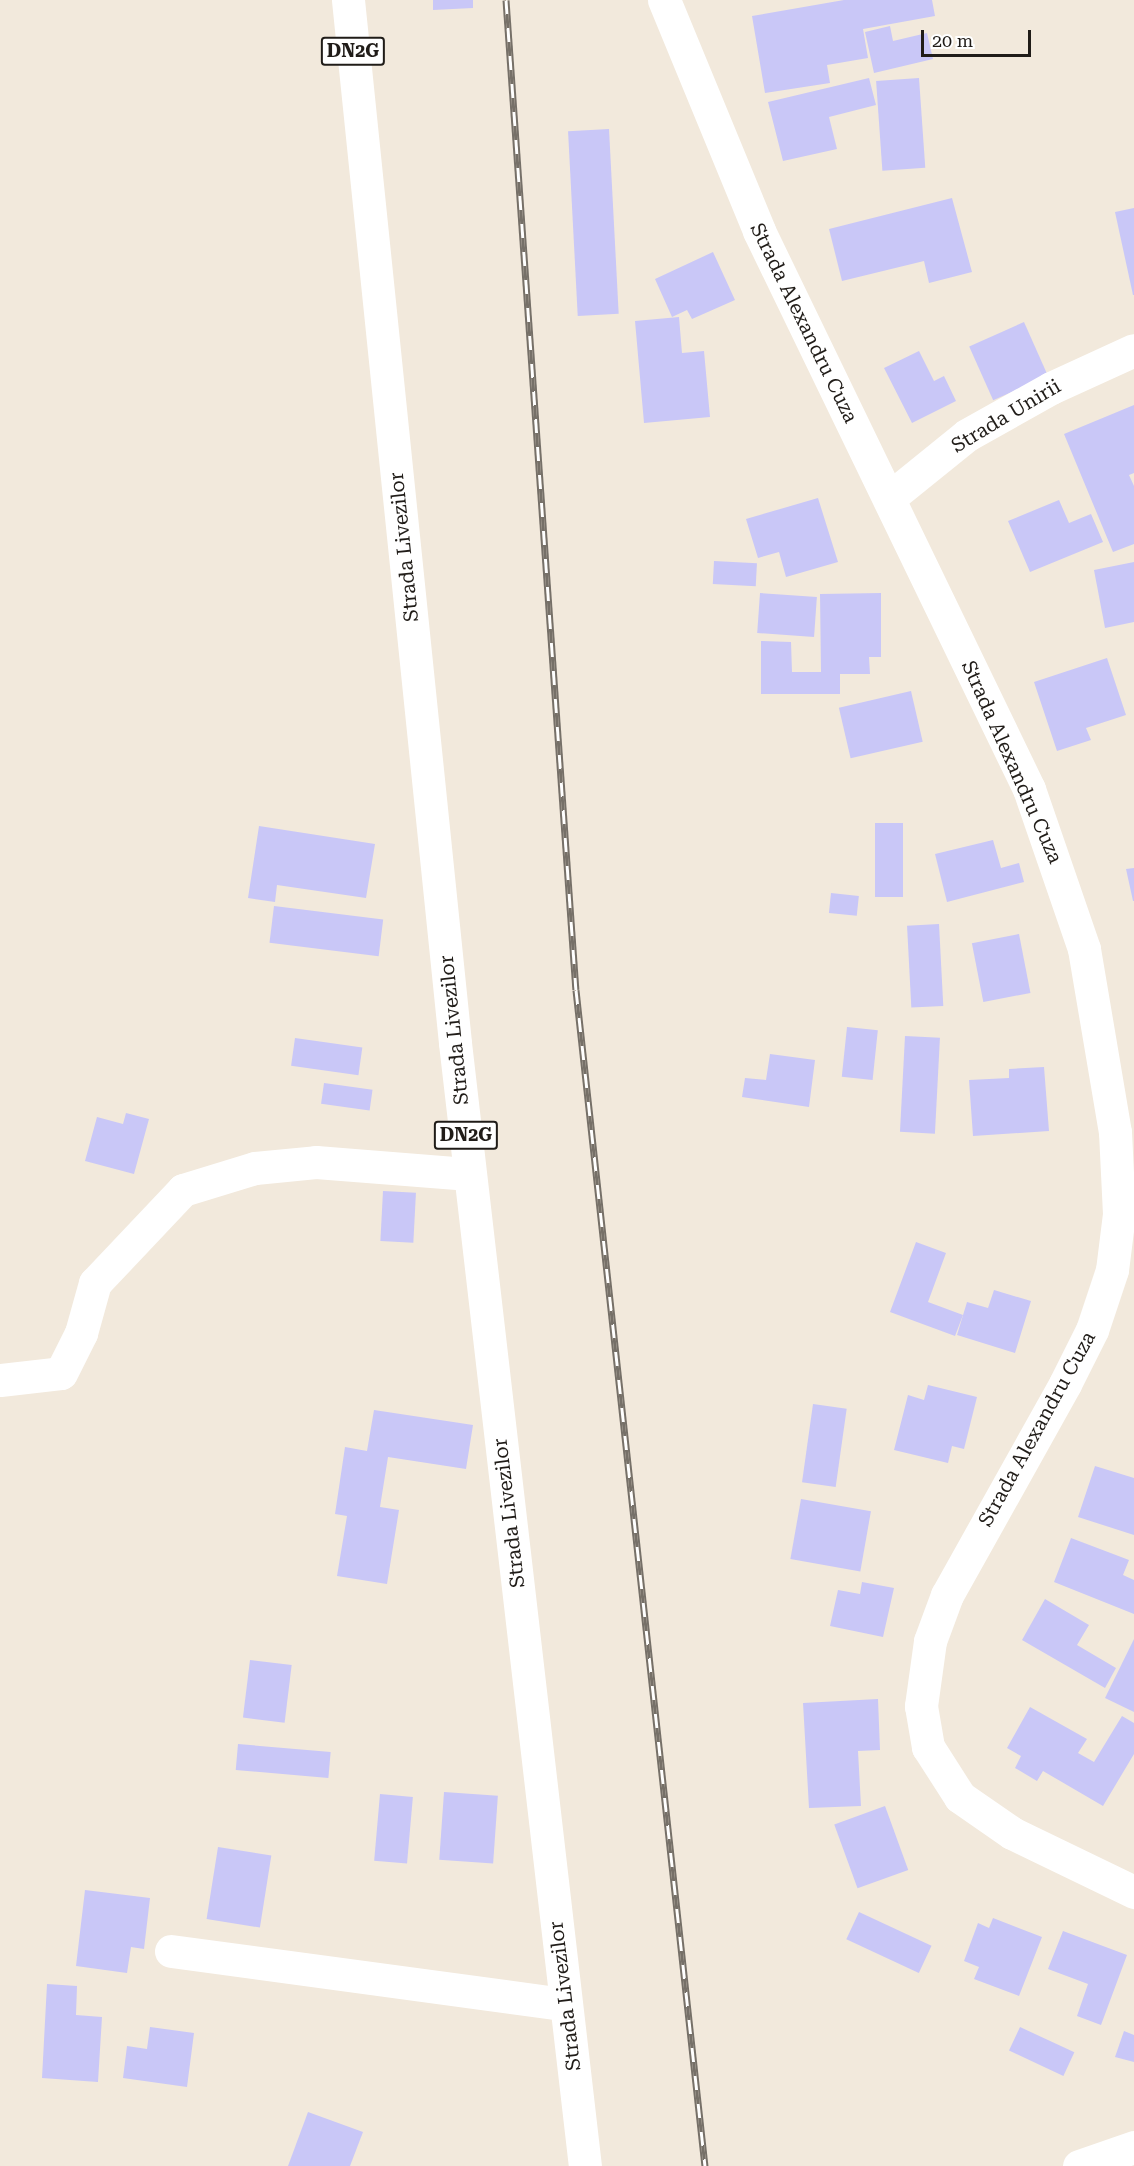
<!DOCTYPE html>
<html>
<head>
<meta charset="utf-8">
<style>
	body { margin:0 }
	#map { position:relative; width:1134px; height:2166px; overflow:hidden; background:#f2e9dc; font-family:"Roboto Serif",serif }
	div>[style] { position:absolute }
	.building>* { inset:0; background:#c9c7f7; transform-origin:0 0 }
	.street>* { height:33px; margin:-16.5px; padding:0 16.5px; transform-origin:16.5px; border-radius:16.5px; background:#fff }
	.primary>* { height:33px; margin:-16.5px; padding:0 16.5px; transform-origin:16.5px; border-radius:16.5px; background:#fff }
	.rail>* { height:7px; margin-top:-3.5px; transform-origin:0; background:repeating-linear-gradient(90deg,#fff 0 14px,#767068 0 28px); box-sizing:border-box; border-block:2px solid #767068 }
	span { translate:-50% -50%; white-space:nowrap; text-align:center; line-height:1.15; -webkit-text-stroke:4.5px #fff; paint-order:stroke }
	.shield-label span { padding:2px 4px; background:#fff; border:2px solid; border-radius:4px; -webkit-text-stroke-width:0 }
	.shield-label { font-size:18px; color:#201c18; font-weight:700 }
	.street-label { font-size:20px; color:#201c18 }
	.scale { position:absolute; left:921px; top:30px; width:110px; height:27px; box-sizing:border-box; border:3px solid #201c18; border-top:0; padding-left:8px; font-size:18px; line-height:21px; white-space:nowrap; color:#201c18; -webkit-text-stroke:4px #fff; paint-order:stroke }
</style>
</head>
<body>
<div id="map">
	<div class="building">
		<div style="clip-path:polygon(433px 0,473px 0,473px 8px,433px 10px)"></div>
		<div style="clip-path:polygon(844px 0,932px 0,935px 16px,863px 29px,868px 58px,827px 65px,830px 83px,765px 93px,752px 16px)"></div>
		<div style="clip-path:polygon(890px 26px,893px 41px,927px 33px,933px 59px,874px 73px,865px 32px)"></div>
		<div style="clip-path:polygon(869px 78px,876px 105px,829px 117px,837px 149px,783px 161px,768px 102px)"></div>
		<div style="left:919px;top:78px;width:90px;height:43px;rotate:86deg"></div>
		<div style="left:609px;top:129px;width:185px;height:41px;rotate:87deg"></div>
		<div style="clip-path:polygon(952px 198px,972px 272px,929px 283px,924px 261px,842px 281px,829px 229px)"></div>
		<div style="clip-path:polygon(1134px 208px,1134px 295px,1133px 295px,1115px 212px)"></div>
		<div style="clip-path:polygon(713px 252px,735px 300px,692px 319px,687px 310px,672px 317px,655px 279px)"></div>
		<div style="clip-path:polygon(679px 317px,682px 353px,704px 351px,710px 417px,644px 423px,635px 321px)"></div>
		<div style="left:1024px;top:322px;width:59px;height:60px;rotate:66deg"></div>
		<div style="clip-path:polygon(919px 351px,934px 381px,944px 376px,956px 401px,912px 423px,884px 368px)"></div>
		<div style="clip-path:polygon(1134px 405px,1134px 473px,1129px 475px,1134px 486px,1134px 544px,1113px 552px,1064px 434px)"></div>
		<div style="clip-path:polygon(818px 498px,838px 562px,786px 577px,779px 552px,758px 558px,746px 519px)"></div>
		<div style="clip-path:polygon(1059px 500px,1069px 523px,1091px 514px,1103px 542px,1030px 572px,1008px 521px)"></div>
		<div style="left:714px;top:561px;width:43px;height:23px;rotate:3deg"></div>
		<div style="clip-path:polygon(1134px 562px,1134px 622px,1105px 628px,1094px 570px)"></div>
		<div style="left:760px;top:593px;width:57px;height:40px;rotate:4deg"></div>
		<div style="clip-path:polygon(881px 593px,881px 657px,869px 657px,870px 674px,840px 674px,840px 694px,761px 694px,761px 641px,791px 642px,792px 672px,821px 672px,820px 594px)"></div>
		<div style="clip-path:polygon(1107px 658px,1126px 715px,1086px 728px,1091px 740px,1057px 751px,1034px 682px)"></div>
		<div style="left:911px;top:691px;width:52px;height:74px;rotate:77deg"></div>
		<div style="left:875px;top:823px;width:28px;height:74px"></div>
		<div style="clip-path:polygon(259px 826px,375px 844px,366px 898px,277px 885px,275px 902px,248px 898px)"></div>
		<div style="clip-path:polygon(993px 840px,1001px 868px,1019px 863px,1024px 882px,947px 902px,935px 854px)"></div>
		<div style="clip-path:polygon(1134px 868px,1134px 901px,1133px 901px,1126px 869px)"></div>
		<div style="left:831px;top:893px;width:28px;height:20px;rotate:6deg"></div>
		<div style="left:274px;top:906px;width:110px;height:37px;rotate:7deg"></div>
		<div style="left:939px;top:924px;width:82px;height:32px;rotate:87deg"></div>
		<div style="left:1019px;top:934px;width:60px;height:48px;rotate:79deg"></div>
		<div style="left:847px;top:1027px;width:31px;height:50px;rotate:6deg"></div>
		<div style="left:905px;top:1036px;width:35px;height:96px;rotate:3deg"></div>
		<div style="left:295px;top:1038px;width:68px;height:28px;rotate:8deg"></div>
		<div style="clip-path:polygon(770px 1054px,815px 1060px,809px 1107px,742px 1097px,745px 1078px,766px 1080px)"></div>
		<div style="clip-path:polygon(1044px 1067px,1049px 1131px,973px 1136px,969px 1080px,1009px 1078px,1009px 1069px)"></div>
		<div style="left:324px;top:1083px;width:49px;height:21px;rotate:8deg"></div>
		<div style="clip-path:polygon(126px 1113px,149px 1119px,134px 1174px,85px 1161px,97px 1117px,123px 1124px)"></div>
		<div style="left:383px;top:1191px;width:33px;height:50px;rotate:3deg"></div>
		<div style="clip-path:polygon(916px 1242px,946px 1253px,928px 1302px,963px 1315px,955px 1336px,890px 1312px)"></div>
		<div style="clip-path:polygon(994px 1290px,1031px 1301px,1015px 1353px,957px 1335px,967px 1302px,988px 1308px)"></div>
		<div style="clip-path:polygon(928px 1385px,977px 1397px,964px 1449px,952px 1446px,948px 1463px,894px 1450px,908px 1395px,924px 1400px)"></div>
		<div style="left:813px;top:1404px;width:34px;height:79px;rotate:8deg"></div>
		<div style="clip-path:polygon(374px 1410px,473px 1425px,466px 1469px,388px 1457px,380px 1507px,399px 1510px,387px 1584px,337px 1576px,347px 1516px,335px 1514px,345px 1447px,367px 1451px)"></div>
		<div style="clip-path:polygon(1095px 1466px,1134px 1478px,1134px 1535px,1078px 1517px)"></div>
		<div style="left:801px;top:1499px;width:71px;height:61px;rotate:10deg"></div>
		<div style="clip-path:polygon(1071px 1538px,1129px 1560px,1123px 1575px,1134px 1580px,1134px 1614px,1054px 1582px)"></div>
		<div style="clip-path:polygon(862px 1582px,894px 1588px,883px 1637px,830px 1626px,838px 1590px,860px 1594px)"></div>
		<div style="clip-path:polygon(1045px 1599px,1089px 1625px,1077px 1645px,1116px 1668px,1105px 1688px,1022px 1640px)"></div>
		<div style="clip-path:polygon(1134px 1639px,1134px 1712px,1105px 1698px)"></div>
		<div style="left:250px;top:1660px;width:42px;height:58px;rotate:7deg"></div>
		<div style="clip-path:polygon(878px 1699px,880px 1750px,858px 1751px,861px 1806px,809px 1808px,803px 1703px)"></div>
		<div style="clip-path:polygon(1030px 1707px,1087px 1739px,1078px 1753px,1094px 1762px,1122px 1716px,1134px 1723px,1134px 1754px,1103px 1806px,1043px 1771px,1037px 1781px,1015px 1768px,1021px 1756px,1007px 1748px)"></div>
		<div style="left:238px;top:1744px;width:93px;height:26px;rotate:5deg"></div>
		<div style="left:444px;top:1792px;width:54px;height:68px;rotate:4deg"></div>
		<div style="left:380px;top:1794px;width:33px;height:67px;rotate:5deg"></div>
		<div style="left:885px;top:1806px;width:68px;height:54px;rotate:70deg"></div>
		<div style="left:218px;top:1847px;width:54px;height:73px;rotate:9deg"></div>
		<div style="clip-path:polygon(85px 1890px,150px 1898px,144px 1949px,131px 1947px,127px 1973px,76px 1966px)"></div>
		<div style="left:859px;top:1912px;width:80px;height:30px;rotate:25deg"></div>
		<div style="clip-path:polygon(993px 1918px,1042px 1937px,1019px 1996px,974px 1979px,979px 1967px,964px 1961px,978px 1923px,989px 1928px)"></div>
		<div style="clip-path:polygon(1063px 1931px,1127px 1955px,1101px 2025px,1077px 2016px,1088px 1984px,1048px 1969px)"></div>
		<div style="clip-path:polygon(47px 1984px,77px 1986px,76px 2015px,102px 2017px,98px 2082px,42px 2078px)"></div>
		<div style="clip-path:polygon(150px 2027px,194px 2033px,187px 2087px,123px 2078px,127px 2046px,147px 2049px)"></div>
		<div style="left:1020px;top:2027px;width:60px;height:26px;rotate:25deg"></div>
		<div style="clip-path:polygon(1124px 2031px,1134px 2035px,1134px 2062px,1115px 2057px)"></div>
		<div style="clip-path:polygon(308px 2112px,363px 2132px,350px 2166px,288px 2166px)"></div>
	</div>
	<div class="street">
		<div style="left:664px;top:0;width:250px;rotate:67.6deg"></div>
		<div style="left:759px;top:231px;width:620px;rotate:64.18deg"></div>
		<div style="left:1029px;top:789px;width:169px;rotate:71deg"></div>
		<div style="left:1084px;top:949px;width:186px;rotate:80.4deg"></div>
		<div style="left:1115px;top:1132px;width:82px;rotate:87.2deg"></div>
		<div style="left:1119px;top:1214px;width:56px;rotate:97.1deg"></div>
		<div style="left:1112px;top:1270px;width:63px;rotate:108.4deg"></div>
		<div style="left:1092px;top:1330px;width:60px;rotate:116.6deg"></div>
		<div style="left:1065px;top:1384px;width:242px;rotate:119.2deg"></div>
		<div style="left:947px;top:1595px;width:49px;rotate:110.3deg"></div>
		<div style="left:930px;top:1641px;width:66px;rotate:97.9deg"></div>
		<div style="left:921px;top:1706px;width:42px;rotate:80.3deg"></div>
		<div style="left:928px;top:1747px;width:59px;rotate:57.4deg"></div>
		<div style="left:960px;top:1797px;width:63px;rotate:34.7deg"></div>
		<div style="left:1012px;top:1833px;width:136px;rotate:25.8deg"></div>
		<div style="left:889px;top:498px;width:100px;rotate:-38.9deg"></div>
		<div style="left:967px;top:435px;width:96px;rotate:-29.2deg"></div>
		<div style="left:1051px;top:388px;width:91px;rotate:-24.6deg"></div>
		<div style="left:0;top:1380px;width:61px;rotate:-6.5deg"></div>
		<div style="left:61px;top:1373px;width:45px;rotate:-63.4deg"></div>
		<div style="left:81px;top:1333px;width:52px;rotate:-74.4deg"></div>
		<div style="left:95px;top:1283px;width:128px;rotate:-46.6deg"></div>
		<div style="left:183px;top:1190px;width:75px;rotate:-17deg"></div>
		<div style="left:255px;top:1168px;width:61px;rotate:-5.6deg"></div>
		<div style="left:316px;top:1162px;width:154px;rotate:4.5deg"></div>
		<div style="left:171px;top:1951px;width:398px;rotate:7.7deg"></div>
		<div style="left:1079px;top:2166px;width:58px;rotate:-19.1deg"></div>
	</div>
	<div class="primary">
		<div style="left:348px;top:0;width:1048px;rotate:84.14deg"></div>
		<div style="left:455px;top:1043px;width:1130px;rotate:83.4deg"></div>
	</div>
	<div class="rail">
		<div style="left:506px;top:0;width:992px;rotate:85.96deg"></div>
		<div style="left:576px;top:990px;width:1183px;rotate:83.74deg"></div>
	</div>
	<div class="shield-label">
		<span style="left:353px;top:51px">DN2G</span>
		<span style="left:466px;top:1135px">DN2G</span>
	</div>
	<div class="street-label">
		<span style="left:804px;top:323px;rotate:64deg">Strada Alexandru Cuza</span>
		<span style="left:1006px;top:416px;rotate:-31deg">Strada Unirii</span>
		<span style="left:404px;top:547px;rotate:-96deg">Strada Livezilor</span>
		<span style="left:1012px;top:762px;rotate:66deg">Strada Alexandru Cuza</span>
		<span style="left:454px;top:1030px;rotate:-96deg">Strada Livezilor</span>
		<span style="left:1037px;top:1429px;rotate:-61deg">Strada Alexandru Cuza</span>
		<span style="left:509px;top:1513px;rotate:-97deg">Strada Livezilor</span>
		<span style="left:565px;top:1996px;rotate:-97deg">Strada Livezilor</span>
	</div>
	<div class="scale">20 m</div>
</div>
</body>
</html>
